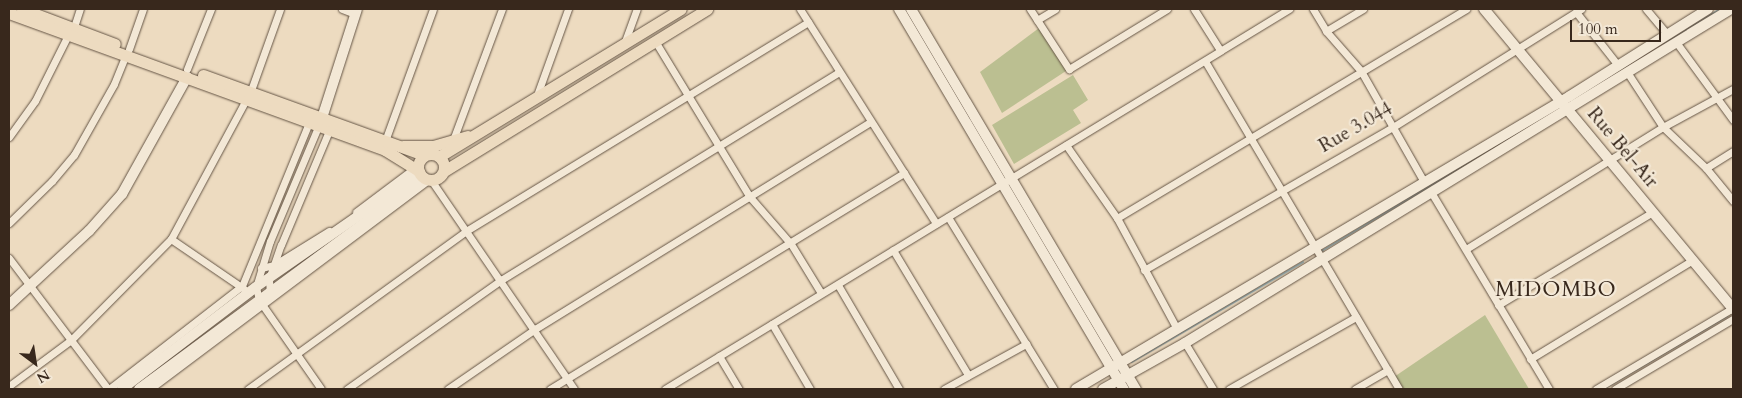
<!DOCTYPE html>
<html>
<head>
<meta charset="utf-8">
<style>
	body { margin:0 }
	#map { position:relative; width:1742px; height:398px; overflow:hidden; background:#eddbc0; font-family:Cardo,serif }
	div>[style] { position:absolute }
	.green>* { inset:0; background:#bbbf91 }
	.stream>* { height:2px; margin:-1px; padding:0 1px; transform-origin:1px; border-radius:1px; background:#9eb8bd }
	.roads { filter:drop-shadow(0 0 1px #655545) drop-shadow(0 0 1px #655545) }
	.street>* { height:7px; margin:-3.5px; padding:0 3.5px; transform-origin:3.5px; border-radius:3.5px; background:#f3e8d6 }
	.secondary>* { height:10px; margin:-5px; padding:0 5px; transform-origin:5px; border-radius:5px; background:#f3e8d6 }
	.primary>* { height:11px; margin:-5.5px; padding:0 5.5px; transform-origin:5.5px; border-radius:5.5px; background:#eddbc0 }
	.primary>.ring { margin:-5.5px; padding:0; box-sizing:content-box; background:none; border:11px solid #eddbc0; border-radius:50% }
	span { translate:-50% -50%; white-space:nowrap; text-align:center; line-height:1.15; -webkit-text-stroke:4.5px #f3e8d6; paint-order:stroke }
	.street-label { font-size:19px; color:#38281c }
	.quarter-label { font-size:21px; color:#38281c; letter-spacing:1px }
	.frame { position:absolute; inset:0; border:10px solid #38281c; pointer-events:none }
	.north { position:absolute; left:10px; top:338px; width:50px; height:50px; -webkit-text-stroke:4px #f3e8d6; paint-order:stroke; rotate:149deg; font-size:14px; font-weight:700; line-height:20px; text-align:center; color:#38281c }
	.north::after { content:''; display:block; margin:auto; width:18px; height:22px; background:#38281c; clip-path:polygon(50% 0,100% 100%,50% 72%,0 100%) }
	.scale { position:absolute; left:1570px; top:20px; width:91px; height:22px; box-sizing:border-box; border:2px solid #38281c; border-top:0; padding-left:6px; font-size:15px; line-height:18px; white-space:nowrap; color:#38281c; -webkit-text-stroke:4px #f3e8d6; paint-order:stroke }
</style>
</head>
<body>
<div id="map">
	<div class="green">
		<div style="clip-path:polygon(1039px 28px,1069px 69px,1002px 113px,980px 72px)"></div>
		<div style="clip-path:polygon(1073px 75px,1088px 100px,1073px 110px,1081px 123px,1014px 164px,992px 125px)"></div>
		<div style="clip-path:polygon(1485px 315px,1529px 389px,1401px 389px,1394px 377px)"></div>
	</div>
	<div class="stream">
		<div style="left:1664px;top:44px;width:66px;rotate:-32deg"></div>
		<div style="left:1320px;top:252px;width:251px;rotate:-31deg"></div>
		<div style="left:1132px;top:362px;width:198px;rotate:-30.3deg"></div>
		<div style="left:1603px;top:389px;width:144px;rotate:-30.5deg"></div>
	</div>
	<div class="roads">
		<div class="street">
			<div style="left:342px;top:9px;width:14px;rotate:21deg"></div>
			<div style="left:800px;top:9px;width:254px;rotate:57.6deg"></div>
			<div style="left:1030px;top:9px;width:72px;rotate:57deg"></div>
			<div style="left:1069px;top:69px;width:115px;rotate:-31.5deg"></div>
			<div style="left:1194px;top:9px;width:49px;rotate:57.6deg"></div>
			<div style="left:1313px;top:9px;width:26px;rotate:59deg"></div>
			<div style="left:1326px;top:31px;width:53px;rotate:48.8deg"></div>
			<div style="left:1361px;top:71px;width:128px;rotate:60.4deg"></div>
			<div style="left:1646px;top:9px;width:31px;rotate:50deg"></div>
			<div style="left:1576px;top:12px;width:66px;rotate:51.7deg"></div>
			<div style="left:1037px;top:20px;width:21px;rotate:-31deg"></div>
			<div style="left:74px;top:27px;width:19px;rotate:-72deg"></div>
			<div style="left:1326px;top:31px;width:43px;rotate:-30.7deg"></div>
			<div style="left:655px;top:41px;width:183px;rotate:58.7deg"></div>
			<div style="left:750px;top:197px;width:62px;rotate:48.9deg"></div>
			<div style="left:791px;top:244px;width:57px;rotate:58.5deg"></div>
			<div style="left:1676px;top:42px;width:97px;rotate:53.8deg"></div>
			<div style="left:624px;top:44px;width:37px;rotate:-70deg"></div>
			<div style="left:129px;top:49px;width:42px;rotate:-70.7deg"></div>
			<div style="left:1205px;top:61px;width:381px;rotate:59.4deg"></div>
			<div style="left:187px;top:69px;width:65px;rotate:-68.2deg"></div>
			<div style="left:1627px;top:72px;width:66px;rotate:56.8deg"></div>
			<div style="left:1663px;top:127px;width:59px;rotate:43.6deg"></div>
			<div style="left:1706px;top:168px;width:43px;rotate:50.7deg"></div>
			<div style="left:250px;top:93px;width:89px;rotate:-70.3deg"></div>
			<div style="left:536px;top:98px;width:95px;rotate:-70.2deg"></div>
			<div style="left:318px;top:127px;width:124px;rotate:112.8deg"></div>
			<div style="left:270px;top:241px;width:48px;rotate:106.9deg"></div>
			<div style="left:256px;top:287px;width:13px;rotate:77deg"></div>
			<div style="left:259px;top:300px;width:108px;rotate:55.1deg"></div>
			<div style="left:9px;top:137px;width:44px;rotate:-54.2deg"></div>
			<div style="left:35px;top:101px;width:74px;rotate:-63.4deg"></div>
			<div style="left:453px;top:140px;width:140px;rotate:-69.5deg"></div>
			<div style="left:385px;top:141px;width:140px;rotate:-70deg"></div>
			<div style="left:1066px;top:145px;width:89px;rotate:55.1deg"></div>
			<div style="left:1117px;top:218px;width:126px;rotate:61.6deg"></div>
			<div style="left:1706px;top:168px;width:32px;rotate:-32deg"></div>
			<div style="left:431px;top:180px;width:253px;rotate:55.6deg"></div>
			<div style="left:1431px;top:192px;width:230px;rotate:59.1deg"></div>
			<div style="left:356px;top:212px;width:75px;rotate:-36.9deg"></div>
			<div style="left:948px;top:217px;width:202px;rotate:58.4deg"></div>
			<div style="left:1117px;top:218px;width:407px;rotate:-30.9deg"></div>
			<div style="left:9px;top:223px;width:60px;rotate:-44.3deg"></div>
			<div style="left:52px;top:181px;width:34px;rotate:-50deg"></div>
			<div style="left:74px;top:155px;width:81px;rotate:-60.6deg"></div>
			<div style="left:114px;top:84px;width:31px;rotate:-68deg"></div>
			<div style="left:171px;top:239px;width:88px;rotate:34.4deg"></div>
			<div style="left:1466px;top:249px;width:232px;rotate:-31.8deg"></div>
			<div style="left:1663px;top:127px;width:80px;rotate:-28.5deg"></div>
			<div style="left:893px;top:250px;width:146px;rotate:59deg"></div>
			<div style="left:9px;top:258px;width:164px;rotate:52.9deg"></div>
			<div style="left:261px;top:268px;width:13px;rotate:-13deg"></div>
			<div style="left:274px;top:265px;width:65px;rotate:-31.7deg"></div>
			<div style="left:1144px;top:270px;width:287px;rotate:-29.9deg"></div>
			<div style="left:1393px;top:127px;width:222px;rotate:-32.1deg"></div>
			<div style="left:838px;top:285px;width:121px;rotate:59.6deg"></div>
			<div style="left:270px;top:294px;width:15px;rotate:-94deg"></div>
			<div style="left:269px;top:279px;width:36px;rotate:-71deg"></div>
			<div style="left:281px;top:245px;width:124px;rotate:-67.2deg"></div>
			<div style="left:1498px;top:305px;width:181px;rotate:-31deg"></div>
			<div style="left:772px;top:324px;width:75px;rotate:59.7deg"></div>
			<div style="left:1185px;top:343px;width:54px;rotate:58.7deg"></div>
			<div style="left:719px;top:356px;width:39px;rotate:59deg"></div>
			<div style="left:1530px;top:359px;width:191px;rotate:-31.3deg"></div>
			<div style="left:9px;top:386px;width:77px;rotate:-36.6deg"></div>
			<div style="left:71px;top:340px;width:142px;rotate:-45.3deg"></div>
			<div style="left:171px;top:239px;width:158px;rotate:-61.7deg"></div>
			<div style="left:109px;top:389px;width:168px;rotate:-37.8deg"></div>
			<div style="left:242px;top:286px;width:176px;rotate:-67.7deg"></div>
			<div style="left:150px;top:389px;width:346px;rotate:-36.9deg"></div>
			<div style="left:248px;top:389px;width:269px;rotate:-35.9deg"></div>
			<div style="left:466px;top:231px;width:401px;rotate:-31.4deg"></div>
			<div style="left:347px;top:389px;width:189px;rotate:-35.3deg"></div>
			<div style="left:501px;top:280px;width:397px;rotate:-31.6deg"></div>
			<div style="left:448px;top:389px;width:106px;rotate:-34.6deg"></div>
			<div style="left:535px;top:329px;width:394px;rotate:-31.7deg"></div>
			<div style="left:550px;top:389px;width:415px;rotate:-31.4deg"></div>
			<div style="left:665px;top:389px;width:731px;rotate:-31.34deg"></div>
			<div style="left:944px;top:389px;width:94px;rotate:-28.8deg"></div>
			<div style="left:1229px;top:389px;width:146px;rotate:-29.6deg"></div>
			<div style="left:1355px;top:389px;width:38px;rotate:-30deg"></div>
			<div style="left:1596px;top:389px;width:159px;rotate:-30.6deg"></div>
			<div style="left:1615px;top:389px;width:137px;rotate:-30.7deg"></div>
		</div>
		<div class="secondary">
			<div style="left:899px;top:9px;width:442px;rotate:59.4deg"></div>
			<div style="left:911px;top:9px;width:442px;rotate:59.4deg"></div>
			<div style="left:1484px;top:9px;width:390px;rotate:50.3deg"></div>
			<div style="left:322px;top:118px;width:114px;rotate:-72.2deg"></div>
			<div style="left:9px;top:305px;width:109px;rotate:-42.8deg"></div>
			<div style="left:89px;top:231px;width:50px;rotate:-48.3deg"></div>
			<div style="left:122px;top:194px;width:134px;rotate:-60.9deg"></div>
			<div style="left:122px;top:389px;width:168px;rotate:-37.3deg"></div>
			<div style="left:256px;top:287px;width:200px;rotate:-34.8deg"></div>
			<div style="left:139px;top:389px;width:355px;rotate:-36.4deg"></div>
			<div style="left:1076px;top:389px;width:574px;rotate:-30.67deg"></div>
			<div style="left:1570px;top:96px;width:163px;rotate:-32.2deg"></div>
			<div style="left:1103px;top:389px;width:94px;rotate:-29.3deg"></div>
			<div style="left:1185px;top:343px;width:640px;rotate:-31.46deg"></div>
		</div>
		<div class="primary">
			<div style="left:22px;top:9px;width:99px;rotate:20.6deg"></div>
			<div style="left:9px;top:13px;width:400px;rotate:20deg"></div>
			<div style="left:385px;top:150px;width:40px;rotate:32deg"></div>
			<div style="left:203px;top:75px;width:235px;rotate:19.9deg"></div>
			<div style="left:403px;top:146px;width:30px"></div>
			<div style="left:433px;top:146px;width:36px;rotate:-16deg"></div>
			<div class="ring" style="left:418px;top:154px;width:15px;height:15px"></div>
			<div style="left:440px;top:156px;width:282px;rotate:-31.4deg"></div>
			<div style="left:444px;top:171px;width:309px;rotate:-31.6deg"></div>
		</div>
	</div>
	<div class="street-label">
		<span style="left:1356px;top:128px;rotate:-30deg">Rue 3.044</span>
		<span style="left:1622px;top:148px;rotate:50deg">Rue Bel-Air</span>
	</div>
	<div class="quarter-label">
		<span style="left:1556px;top:290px">MIDOMBO</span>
	</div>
	<div class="frame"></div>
	<div class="north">N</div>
	<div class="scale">100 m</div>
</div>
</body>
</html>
